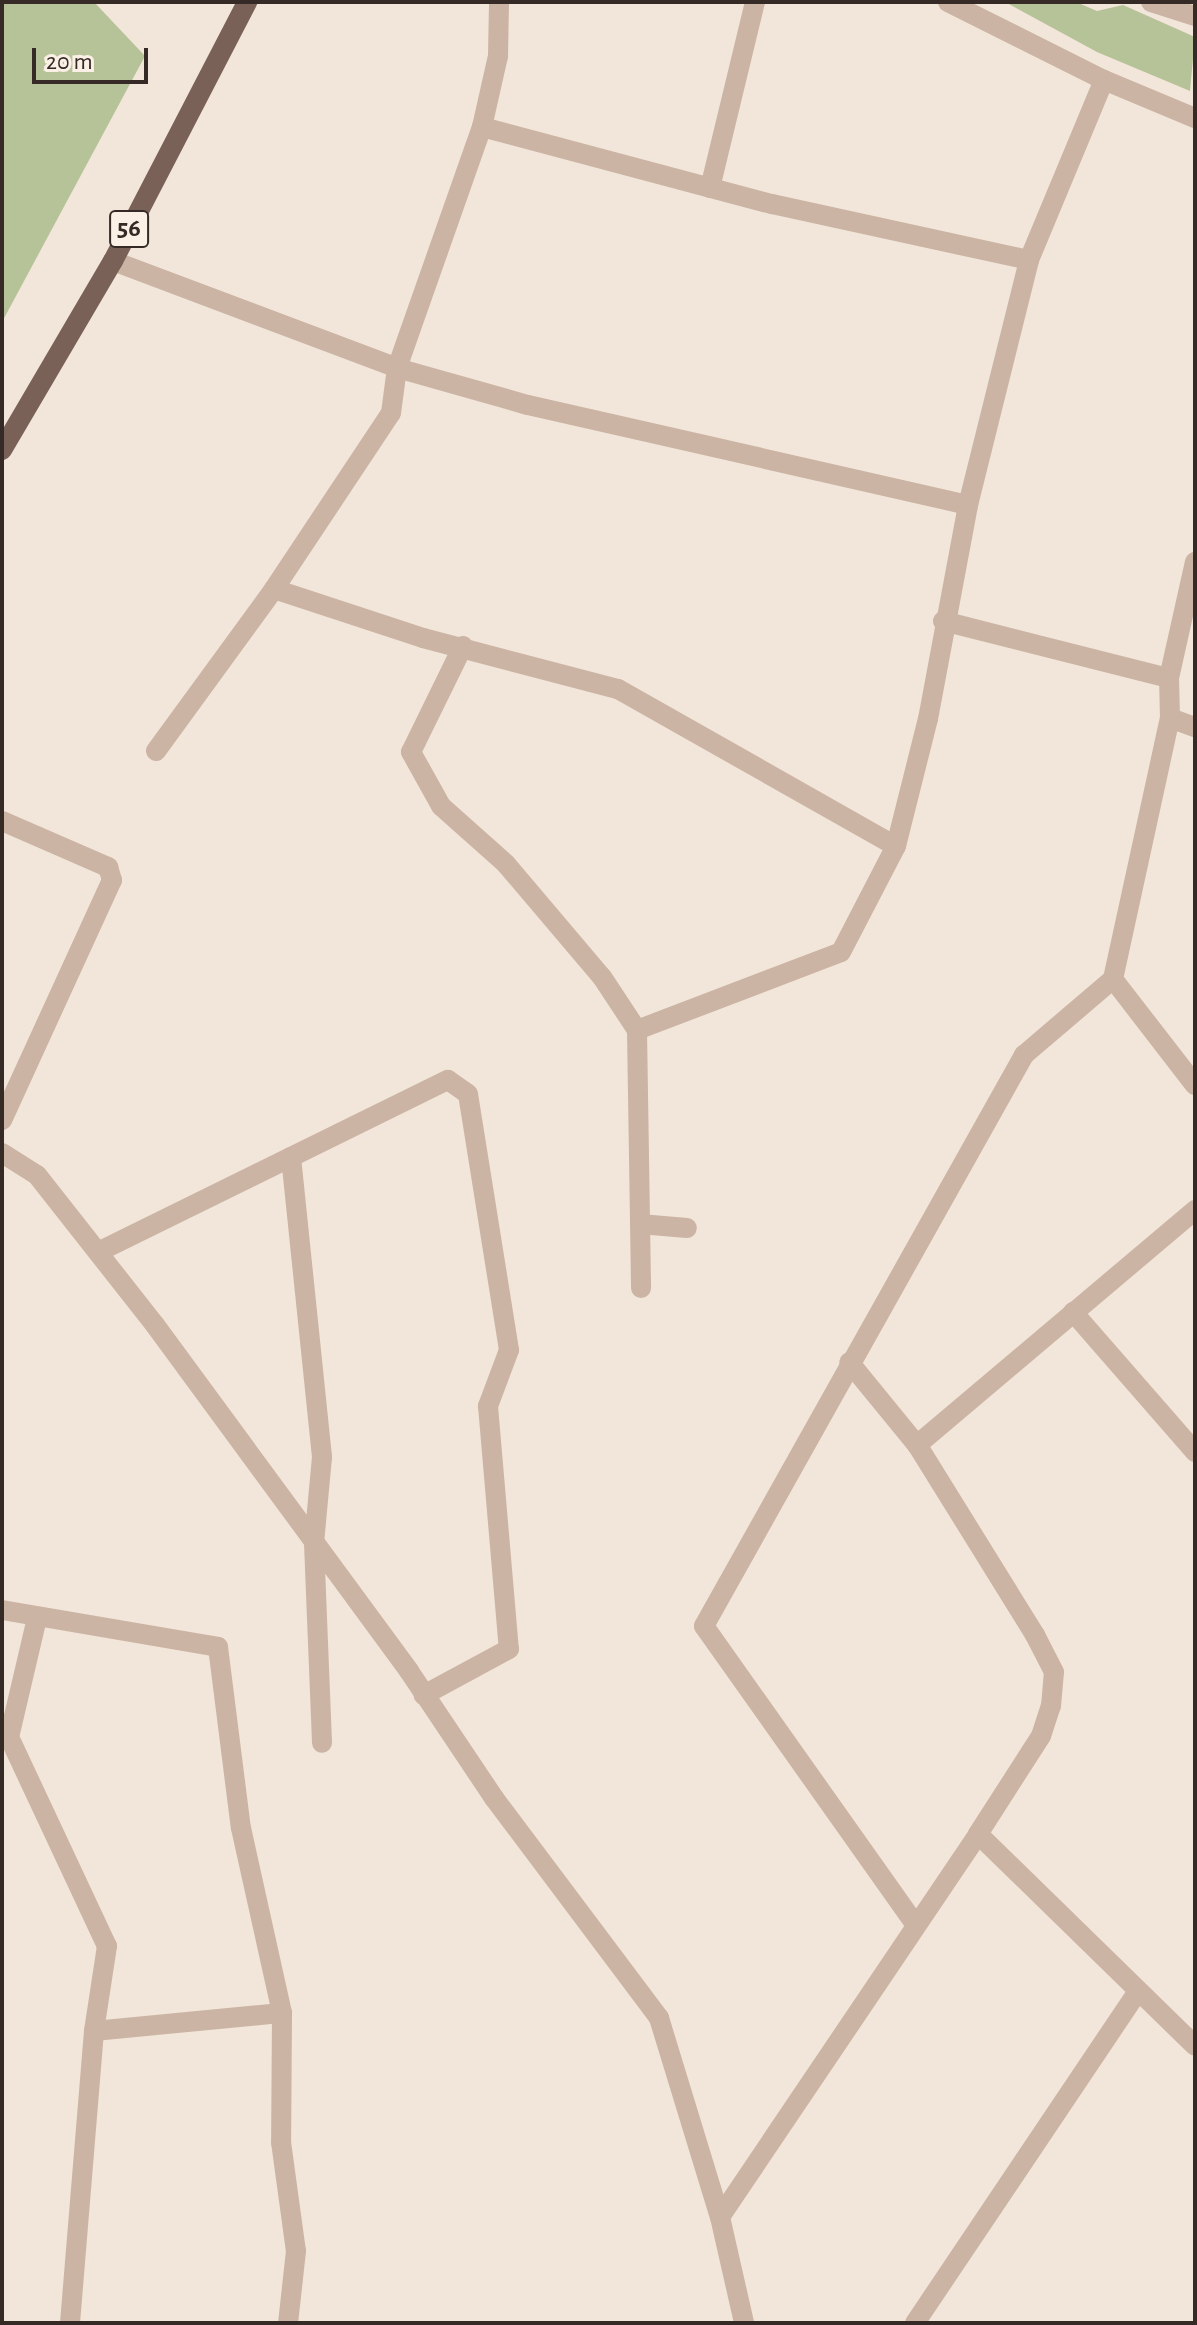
<!DOCTYPE html>
<html>
<head>
<meta charset="utf-8">
<style>
	body { margin:0 }
	#map { position:relative; width:1197px; height:2325px; overflow:hidden; background:#f2e5d9; font-family:"Alegreya Sans",sans-serif }
	div>[style] { position:absolute }
	.green>* { inset:0; background:#b6c298 }
	.minor>* { height:20px; margin:-10px; padding:0 10px; transform-origin:10px; border-radius:10px; background:#cbb4a4 }
	.major>* { height:20px; margin:-10px; padding:0 10px; transform-origin:10px; border-radius:10px; background:#796157 }
	span { translate:-50% -50%; white-space:nowrap; text-align:center; line-height:1.15; -webkit-text-stroke:7px #faf0e5; paint-order:stroke }
	.shield-label span { padding:2px 6px; background:#faf0e5; border:2px solid; border-radius:6px; -webkit-text-stroke-width:0 }
	.shield-label { font-size:26px; color:#362a26; font-weight:700 }
	.frame { position:absolute; inset:0; border:4px solid #362a26; pointer-events:none }
	.scale { position:absolute; left:32px; top:48px; width:116px; height:36px; box-sizing:border-box; border:4px solid #362a26; border-top:0; padding-left:10px; font-size:24px; line-height:28px; white-space:nowrap; color:#362a26; -webkit-text-stroke:6px #faf0e5; paint-order:stroke }
</style>
</head>
<body>
<div id="map">
	<div class="green">
		<div style="clip-path:polygon(2px 2px,94px 2px,145px 56px,2px 322px)"></div>
		<div style="clip-path:polygon(1005px 2px,1076px 2px,1097px 11px,1123px 5px,1195px 37px,1190px 91px,1097px 52px)"></div>
	</div>
	<div class="minor">
		<div style="left:948px;top:2px;width:174px;rotate:26.6deg"></div>
		<div style="left:1151px;top:2px;width:46px;rotate:17.7deg"></div>
		<div style="left:482px;top:127px;width:300px;rotate:14.9deg"></div>
		<div style="left:772px;top:204px;width:263px;rotate:12.3deg"></div>
		<div style="left:710px;top:188px;width:191px;rotate:-76.4deg"></div>
		<div style="left:113px;top:261px;width:303px;rotate:20.6deg"></div>
		<div style="left:397px;top:368px;width:136px;rotate:15.8deg"></div>
		<div style="left:528px;top:405px;width:451px;rotate:12.8deg"></div>
		<div style="left:274px;top:589px;width:157px;rotate:18.2deg"></div>
		<div style="left:423px;top:638px;width:202px;rotate:14.7deg"></div>
		<div style="left:618px;top:689px;width:319px;rotate:29.5deg"></div>
		<div style="left:943px;top:621px;width:233px;rotate:14.2deg"></div>
		<div style="left:463px;top:646px;width:118px;rotate:116.1deg"></div>
		<div style="left:411px;top:752px;width:62px;rotate:60.9deg"></div>
		<div style="left:441px;top:806px;width:87px;rotate:41.7deg"></div>
		<div style="left:506px;top:864px;width:148px;rotate:49.7deg"></div>
		<div style="left:602px;top:977px;width:64px;rotate:56.6deg"></div>
		<div style="left:637px;top:1030px;width:258px;rotate:89.1deg"></div>
		<div style="left:1170px;top:718px;width:27px;rotate:20deg"></div>
		<div style="left:156px;top:751px;width:200px;rotate:-53.9deg"></div>
		<div style="left:274px;top:589px;width:211px;rotate:-56.4deg"></div>
		<div style="left:391px;top:413px;width:45px;rotate:-82.4deg"></div>
		<div style="left:397px;top:368px;width:256px;rotate:-70.6deg"></div>
		<div style="left:482px;top:127px;width:73px;rotate:-77.3deg"></div>
		<div style="left:498px;top:56px;width:54px;rotate:-88.9deg"></div>
		<div style="left:2px;top:821px;width:116px;rotate:23.5deg"></div>
		<div style="left:108px;top:867px;width:14px;rotate:73deg"></div>
		<div style="left:112px;top:880px;width:264px;rotate:114.6deg"></div>
		<div style="left:1113px;top:979px;width:134px;rotate:52.3deg"></div>
		<div style="left:637px;top:1030px;width:218px;rotate:-20.9deg"></div>
		<div style="left:841px;top:952px;width:119px;rotate:-62.6deg"></div>
		<div style="left:896px;top:846px;width:131px;rotate:-75.9deg"></div>
		<div style="left:928px;top:719px;width:218px;rotate:-79.4deg"></div>
		<div style="left:968px;top:505px;width:252px;rotate:-76deg"></div>
		<div style="left:1029px;top:260px;width:195px;rotate:-67.4deg"></div>
		<div style="left:1104px;top:80px;width:99px;rotate:22.7deg"></div>
		<div style="left:2px;top:1153px;width:41px;rotate:32.2deg"></div>
		<div style="left:37px;top:1175px;width:191px;rotate:51.8deg"></div>
		<div style="left:155px;top:1325px;width:429px;rotate:53.7deg"></div>
		<div style="left:409px;top:1671px;width:153px;rotate:56.2deg"></div>
		<div style="left:494px;top:1798px;width:275px;rotate:53.1deg"></div>
		<div style="left:659px;top:2018px;width:208px;rotate:73deg"></div>
		<div style="left:720px;top:2217px;width:109px;rotate:77.2deg"></div>
		<div style="left:291px;top:1157px;width:302px;rotate:84.1deg"></div>
		<div style="left:322px;top:1457px;width:86px;rotate:95.3deg"></div>
		<div style="left:314px;top:1543px;width:200px;rotate:87.7deg"></div>
		<div style="left:640px;top:1224px;width:47px;rotate:4.9deg"></div>
		<div style="left:98px;top:1252px;width:390px;rotate:-26.2deg"></div>
		<div style="left:448px;top:1080px;width:24px;rotate:35deg"></div>
		<div style="left:468px;top:1094px;width:259px;rotate:80.9deg"></div>
		<div style="left:509px;top:1350px;width:60px;rotate:110.6deg"></div>
		<div style="left:488px;top:1406px;width:244px;rotate:85.1deg"></div>
		<div style="left:509px;top:1649px;width:97px;rotate:151.6deg"></div>
		<div style="left:1073px;top:1312px;width:186px;rotate:48.9deg"></div>
		<div style="left:917px;top:1445px;width:364px;rotate:-40.2deg"></div>
		<div style="left:2px;top:1610px;width:219px;rotate:9.7deg"></div>
		<div style="left:218px;top:1647px;width:182px;rotate:82.8deg"></div>
		<div style="left:241px;top:1828px;width:189px;rotate:77.5deg"></div>
		<div style="left:37px;top:1618px;width:122px;rotate:103.2deg"></div>
		<div style="left:9px;top:1737px;width:231px;rotate:64.9deg"></div>
		<div style="left:107px;top:1946px;width:86px;rotate:98.7deg"></div>
		<div style="left:978px;top:1834px;width:303px;rotate:44.3deg"></div>
		<div style="left:915px;top:1924px;width:365px;rotate:-125.3deg"></div>
		<div style="left:704px;top:1626px;width:655px;rotate:-60.73deg"></div>
		<div style="left:1024px;top:1055px;width:117px;rotate:-40.5deg"></div>
		<div style="left:1113px;top:979px;width:267px;rotate:-77.7deg"></div>
		<div style="left:1170px;top:718px;width:40px;rotate:-91.4deg"></div>
		<div style="left:1169px;top:678px;width:119px;rotate:-77.4deg"></div>
		<div style="left:720px;top:2217px;width:462px;rotate:-56deg"></div>
		<div style="left:978px;top:1834px;width:117px;rotate:-57.3deg"></div>
		<div style="left:1041px;top:1736px;width:32px;rotate:-72deg"></div>
		<div style="left:1051px;top:1706px;width:34px;rotate:-85deg"></div>
		<div style="left:1054px;top:1672px;width:42px;rotate:-117.2deg"></div>
		<div style="left:1035px;top:1635px;width:224px;rotate:-121.8deg"></div>
		<div style="left:917px;top:1445px;width:107px;rotate:-129.3deg"></div>
		<div style="left:70px;top:2323px;width:293px;rotate:-85.3deg"></div>
		<div style="left:94px;top:2031px;width:189px;rotate:-5.5deg"></div>
		<div style="left:282px;top:2013px;width:129px;rotate:90.4deg"></div>
		<div style="left:281px;top:2142px;width:110px;rotate:82.2deg"></div>
		<div style="left:296px;top:2251px;width:72px;rotate:96.3deg"></div>
		<div style="left:915px;top:2323px;width:400px;rotate:-56.1deg"></div>
	</div>
	<div class="major">
		<div style="left:2px;top:450px;width:219px;rotate:-59.6deg"></div>
		<div style="left:113px;top:261px;width:292px;rotate:-62.6deg"></div>
	</div>
	<div class="shield-label">
		<span style="left:129px;top:229px">56</span>
	</div>
	<div class="frame"></div>
	<div class="scale">20 m</div>
</div>
</body>
</html>
